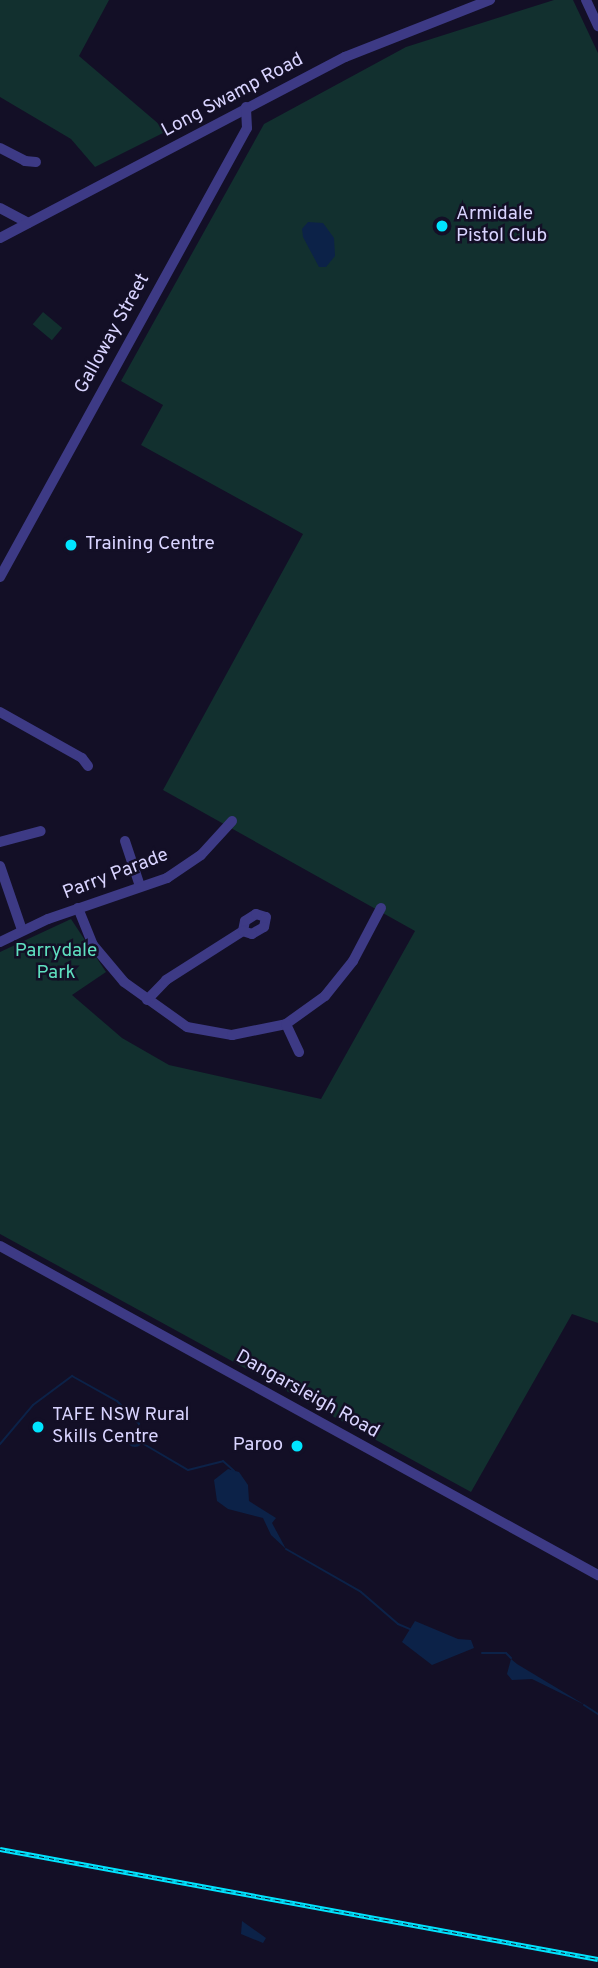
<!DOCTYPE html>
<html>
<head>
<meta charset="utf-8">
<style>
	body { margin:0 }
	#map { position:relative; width:598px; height:1968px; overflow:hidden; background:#130f26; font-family:Overpass,sans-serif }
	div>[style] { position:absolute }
	.green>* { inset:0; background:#12302f; transform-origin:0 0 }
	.water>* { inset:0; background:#0c2248 }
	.round { border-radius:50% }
	.stream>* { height:2px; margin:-1px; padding:0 1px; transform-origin:1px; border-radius:1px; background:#0c2248 }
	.minor>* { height:10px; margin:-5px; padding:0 5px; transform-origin:5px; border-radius:5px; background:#3d3a85 }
	.rail>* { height:4.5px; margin-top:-2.25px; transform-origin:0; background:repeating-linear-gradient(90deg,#130f26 0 5px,#00e5ff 0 10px); box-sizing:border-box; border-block:2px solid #00e5ff }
	.dots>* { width:19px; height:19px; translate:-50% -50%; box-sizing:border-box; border:4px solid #130f26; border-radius:50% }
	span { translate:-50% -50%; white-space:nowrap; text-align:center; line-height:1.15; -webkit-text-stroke:5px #130f26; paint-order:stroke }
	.street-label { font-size:19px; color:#d9d4ff }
	.poi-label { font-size:19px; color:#d9d4ff }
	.left { translate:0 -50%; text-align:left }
	.right { translate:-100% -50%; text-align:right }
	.park-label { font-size:19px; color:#5fe0c0 }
</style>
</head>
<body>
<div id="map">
	<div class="green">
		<div style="clip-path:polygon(0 0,109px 0,79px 56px,167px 131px,95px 167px,71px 139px,0 97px)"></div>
		<div style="clip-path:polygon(554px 0,573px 0,598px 53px,598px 1323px,572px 1314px,471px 1492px,0 1234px,0 952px,71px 919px,106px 972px,72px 995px,122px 1038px,169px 1065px,321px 1099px,415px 931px,163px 790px,303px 534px,141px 445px,163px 405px,121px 381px,264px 124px,406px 47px)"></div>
		<div style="left:43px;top:312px;width:25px;height:16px;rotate:40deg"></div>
	</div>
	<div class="water">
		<div style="clip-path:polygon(308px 222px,323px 223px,334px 238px,335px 256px,326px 267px,319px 267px,303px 237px,302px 229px)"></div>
		<div class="round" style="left:127px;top:1431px;width:16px;height:16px"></div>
		<div style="clip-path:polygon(228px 1469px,239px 1472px,248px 1485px,249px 1501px,276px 1518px,272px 1523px,286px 1549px,271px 1535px,263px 1518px,228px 1509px,217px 1501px,214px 1480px)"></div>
		<div style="clip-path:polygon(415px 1621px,458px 1639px,471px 1640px,474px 1648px,432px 1665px,402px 1642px)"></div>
		<div style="clip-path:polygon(511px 1659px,517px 1664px,585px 1705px,532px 1679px,512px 1680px,507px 1674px)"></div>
		<div style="clip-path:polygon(242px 1921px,266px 1938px,263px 1943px,241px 1934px)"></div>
	</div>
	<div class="stream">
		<div style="left:142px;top:1443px;width:53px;rotate:30.4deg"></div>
		<div style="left:188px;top:1470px;width:36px;rotate:-14deg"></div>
		<div style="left:223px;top:1461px;width:15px;rotate:42deg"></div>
		<div style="left:0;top:1444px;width:51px;rotate:-49.8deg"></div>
		<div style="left:33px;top:1405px;width:49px;rotate:-36.6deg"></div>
		<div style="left:72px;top:1376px;width:51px;rotate:29.1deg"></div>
		<div style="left:117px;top:1401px;width:32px;rotate:46deg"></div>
		<div style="left:139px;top:1424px;width:14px;rotate:82deg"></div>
		<div style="left:286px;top:1549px;width:86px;rotate:29.8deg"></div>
		<div style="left:361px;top:1592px;width:49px;rotate:40.9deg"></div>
		<div style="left:398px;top:1624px;width:13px;rotate:23deg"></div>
		<div style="left:482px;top:1653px;width:24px"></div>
		<div style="left:506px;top:1653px;width:7px;rotate:45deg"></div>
		<div style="left:584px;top:1705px;width:17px;rotate:33deg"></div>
	</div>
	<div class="minor">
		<div style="left:586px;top:0;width:29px;rotate:65deg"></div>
		<div style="left:0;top:148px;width:28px;rotate:27deg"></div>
		<div style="left:25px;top:161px;width:11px;rotate:5deg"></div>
		<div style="left:0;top:208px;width:32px;rotate:28deg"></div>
		<div style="left:0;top:238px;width:390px;rotate:-27.7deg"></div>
		<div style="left:345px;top:57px;width:156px;rotate:-21.5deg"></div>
		<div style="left:0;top:577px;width:512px;rotate:-61.18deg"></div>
		<div style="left:247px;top:128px;width:21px;rotate:-93deg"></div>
		<div style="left:0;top:712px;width:94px;rotate:29.3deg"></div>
		<div style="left:82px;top:758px;width:10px;rotate:53deg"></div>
		<div style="left:125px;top:841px;width:47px;rotate:71.6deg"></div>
		<div style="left:0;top:842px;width:42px;rotate:-15deg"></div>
		<div style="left:0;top:866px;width:68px;rotate:71deg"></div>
		<div style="left:78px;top:908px;width:40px;rotate:68deg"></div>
		<div style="left:93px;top:945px;width:48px;rotate:50deg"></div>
		<div style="left:124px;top:982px;width:77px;rotate:35.5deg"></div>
		<div style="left:187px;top:1027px;width:46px;rotate:10.1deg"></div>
		<div style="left:232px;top:1035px;width:55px;rotate:-11.5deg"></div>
		<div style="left:286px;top:1024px;width:48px;rotate:-35.7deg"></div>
		<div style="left:325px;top:996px;width:45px;rotate:-51.3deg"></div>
		<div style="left:353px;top:961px;width:60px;rotate:-62.2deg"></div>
		<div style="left:0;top:942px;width:53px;rotate:-25.6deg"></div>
		<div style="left:48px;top:919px;width:126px;rotate:-19deg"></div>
		<div style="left:167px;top:878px;width:41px;rotate:-34.1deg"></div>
		<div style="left:201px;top:855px;width:46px;rotate:-47.6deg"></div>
		<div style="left:147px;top:1000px;width:28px;rotate:-46deg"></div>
		<div style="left:166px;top:980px;width:91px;rotate:-32.5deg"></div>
		<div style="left:243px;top:931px;width:10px;rotate:-79deg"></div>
		<div style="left:245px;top:921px;width:13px;rotate:-32deg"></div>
		<div style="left:256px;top:914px;width:10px;rotate:17deg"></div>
		<div style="left:266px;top:917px;width:10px;rotate:101deg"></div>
		<div style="left:264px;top:927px;width:14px;rotate:150deg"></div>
		<div style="left:252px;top:934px;width:9px;rotate:-162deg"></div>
		<div style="left:286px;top:1024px;width:31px;rotate:65deg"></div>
		<div style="left:0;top:1246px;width:683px;rotate:28.82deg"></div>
	</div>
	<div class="rail">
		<div style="left:0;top:1849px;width:608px;rotate:10.42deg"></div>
	</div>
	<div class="dots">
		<div style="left:442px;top:226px;background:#00e5ff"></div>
		<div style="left:71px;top:545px;background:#00e5ff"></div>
		<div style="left:38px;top:1427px;background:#00e5ff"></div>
		<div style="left:297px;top:1446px;background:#00e5ff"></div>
	</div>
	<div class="street-label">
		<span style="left:233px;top:96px;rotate:-28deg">Long Swamp Road</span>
		<span style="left:113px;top:334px;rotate:-61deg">Galloway Street</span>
		<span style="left:116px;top:875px;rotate:-21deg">Parry Parade</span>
		<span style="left:307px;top:1395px;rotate:29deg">Dangarsleigh Road</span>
	</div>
	<div class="poi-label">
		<span class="left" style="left:456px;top:226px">Armidale<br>Pistol Club</span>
		<span class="left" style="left:85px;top:545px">Training Centre</span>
		<span class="left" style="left:52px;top:1427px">TAFE NSW Rural<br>Skills Centre</span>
		<span class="right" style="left:283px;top:1446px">Paroo</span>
	</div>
	<div class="park-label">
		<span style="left:56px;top:963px">Parrydale<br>Park</span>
	</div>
</div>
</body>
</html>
